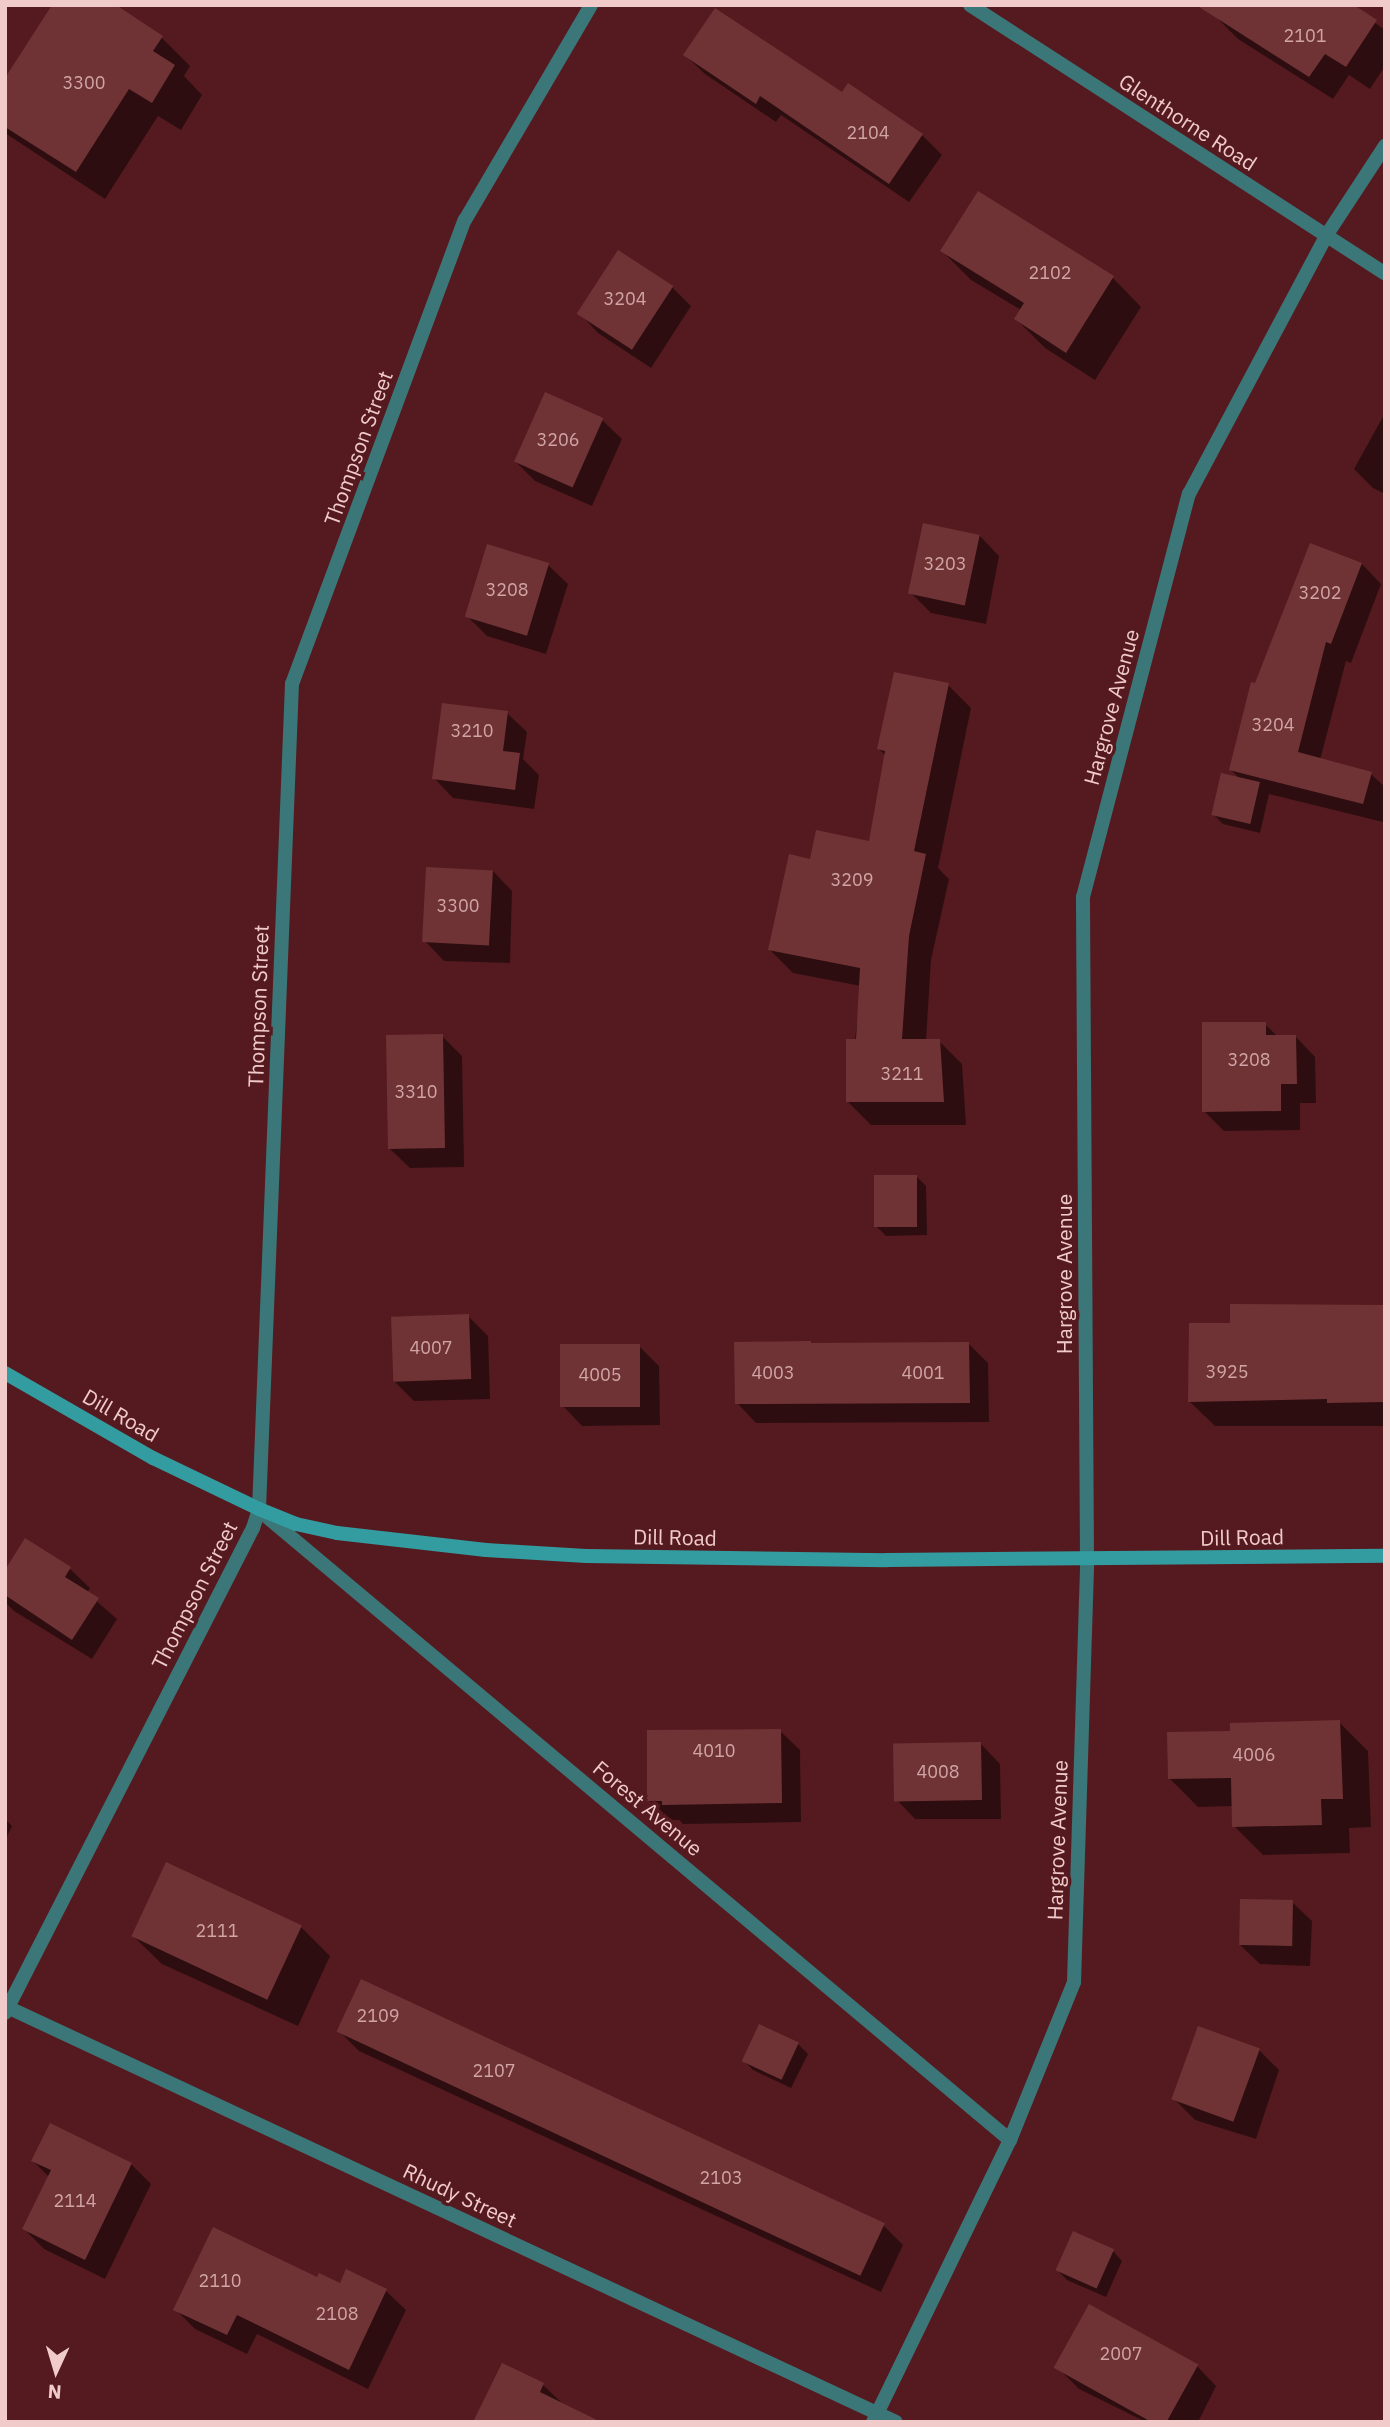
<!DOCTYPE html>
<html>
<head>
<meta charset="utf-8">
<style>
	body { margin:0 }
	#map { position:relative; width:1390px; height:2427px; overflow:hidden; background:#551a1f; font-family:"IBM Plex Sans",sans-serif }
	div>[style] { position:absolute }
	.shadow>* { inset:0; background:#0007 }
	.building>* { inset:0; background:#703335; transform-origin:0 0 }
	.street>* { height:14px; margin:-7px; padding:0 7px; transform-origin:7px; border-radius:7px; background:#3b7678 }
	.secondary>* { height:14px; margin:-7px; padding:0 7px; transform-origin:7px; border-radius:7px; background:#339ca0 }
	span { translate:-50% -50%; white-space:nowrap; text-align:center; line-height:1.15; -webkit-text-stroke:7px #551a1f; paint-order:stroke }
	.number-label { font-size:18px; color:#d1a5a5 }
	.number-label span { -webkit-text-stroke-width:0 }
	.street-label { font-size:21px; color:#f1cbca }
	.frame { position:absolute; inset:0; border:7px solid #f1cbca; pointer-events:none }
	.north { position:absolute; left:21px; top:2336px; width:70px; height:70px; -webkit-text-stroke:5px #551a1f; paint-order:stroke; rotate:184deg; font-size:19px; font-weight:700; line-height:28px; text-align:center; color:#f1cbca }
	.north::after { content:''; display:block; margin:auto; width:24px; height:32px; background:#f1cbca; clip-path:polygon(50% 0,100% 100%,50% 72%,0 100%) }
</style>
</head>
<body>
<div id="map">
	<div class="shadow">
		<div style="clip-path:polygon(1351px 5px,1385px 30px,1385px 66px,1370px 89px,1349px 75px,1333px 99px,1238px 39px,1216px 17px)"></div>
		<div style="clip-path:polygon(161px 37px,190px 66px,184px 76px,202px 95px,181px 130px,158px 116px,105px 199px,5px 133px,5px 81px)"></div>
		<div style="clip-path:polygon(685px 55px,842px 94px,849px 85px,922px 135px,942px 155px,909px 202px,781px 115px,776px 122px,705px 74px)"></div>
		<div style="clip-path:polygon(942px 251px,1113px 278px,1141px 307px,1095px 380px,1045px 348px,1016px 319px,1021px 310px,971px 280px)"></div>
		<div style="clip-path:polygon(672px 287px,691px 306px,651px 368px,598px 333px,579px 313px)"></div>
		<div style="clip-path:polygon(546px 394px,602px 420px,622px 439px,592px 506px,535px 481px,515px 461px)"></div>
		<div style="clip-path:polygon(1385px 413px,1385px 494px,1373px 488px,1354px 469px)"></div>
		<div style="clip-path:polygon(980px 536px,999px 556px,986px 624px,931px 613px,911px 593px)"></div>
		<div style="clip-path:polygon(1311px 545px,1362px 564px,1381px 584px,1351px 663px,1346px 661px,1320px 760px,1371px 774px,1385px 787px,1383px 822px,1269px 794px,1260px 833px,1223px 824px,1213px 814px,1241px 780px,1231px 770px,1256px 685px)"></div>
		<div style="clip-path:polygon(548px 565px,568px 584px,546px 654px,487px 636px,467px 616px)"></div>
		<div style="clip-path:polygon(948px 685px,971px 708px,938px 868px,949px 879px,931px 960px,926px 1041px,939px 1041px,962px 1064px,966px 1125px,871px 1125px,848px 1102px,861px 986px,793px 973px,770px 950px,811px 861px,870px 843px,886px 756px,879px 749px)"></div>
		<div style="clip-path:polygon(507px 713px,527px 732px,523px 759px,539px 775px,534px 809px,453px 798px,434px 778px)"></div>
		<div style="clip-path:polygon(493px 871px,512px 891px,510px 963px,444px 961px,425px 941px)"></div>
		<div style="clip-path:polygon(1265px 1024px,1278px 1037px,1296px 1037px,1315px 1057px,1316px 1103px,1300px 1103px,1300px 1130px,1224px 1131px,1204px 1111px)"></div>
		<div style="clip-path:polygon(442px 1036px,462px 1056px,464px 1167px,410px 1168px,390px 1149px)"></div>
		<div style="clip-path:polygon(916px 1176px,926px 1186px,927px 1235px,886px 1236px,876px 1226px)"></div>
		<div style="clip-path:polygon(1385px 1306px,1385px 1426px,1215px 1426px,1190px 1402px,1232px 1324px)"></div>
		<div style="clip-path:polygon(468px 1316px,488px 1336px,490px 1399px,414px 1401px,394px 1381px)"></div>
		<div style="clip-path:polygon(969px 1344px,988px 1363px,989px 1422px,756px 1423px,737px 1403px)"></div>
		<div style="clip-path:polygon(639px 1346px,659px 1366px,660px 1425px,582px 1426px,563px 1406px)"></div>
		<div style="clip-path:polygon(70px 1569px,90px 1588px,87px 1593px,117px 1619px,92px 1659px,14px 1611px,5px 1602px,5px 1574px)"></div>
		<div style="clip-path:polygon(1339px 1722px,1368px 1751px,1371px 1827px,1349px 1828px,1350px 1853px,1263px 1855px,1234px 1826px,1234px 1806px,1198px 1807px,1170px 1779px,1232px 1732px)"></div>
		<div style="clip-path:polygon(780px 1731px,800px 1750px,801px 1822px,683px 1824px,679px 1820px,668px 1820px,649px 1800px)"></div>
		<div style="clip-path:polygon(981px 1744px,1000px 1764px,1001px 1819px,915px 1819px,896px 1799px)"></div>
		<div style="clip-path:polygon(5px 1819px,12px 1826px,5px 1841px)"></div>
		<div style="clip-path:polygon(166px 1864px,301px 1927px,330px 1956px,298px 2026px,162px 1964px,133px 1936px)"></div>
		<div style="clip-path:polygon(1292px 1902px,1312px 1921px,1310px 1966px,1260px 1964px,1240px 1945px)"></div>
		<div style="clip-path:polygon(339px 2031px,883px 2225px,903px 2245px,881px 2292px,359px 2051px)"></div>
		<div style="clip-path:polygon(798px 2044px,808px 2054px,791px 2088px,753px 2070px,743px 2060px)"></div>
		<div style="clip-path:polygon(1259px 2050px,1279px 2070px,1256px 2139px,1195px 2120px,1175px 2100px)"></div>
		<div style="clip-path:polygon(33px 2161px,131px 2164px,151px 2184px,105px 2279px,44px 2249px,24px 2229px,49px 2177px)"></div>
		<div style="clip-path:polygon(1113px 2251px,1122px 2261px,1106px 2297px,1067px 2280px,1057px 2270px)"></div>
		<div style="clip-path:polygon(318px 2279px,386px 2291px,406px 2310px,368px 2389px,257px 2334px,247px 2354px,195px 2329px,175px 2309px)"></div>
		<div style="clip-path:polygon(1090px 2307px,1197px 2366px,1216px 2386px,1198px 2422px,1146px 2422px,1079px 2389px,1059px 2369px)"></div>
		<div style="clip-path:polygon(502px 2365px,543px 2385px,563px 2404px,475px 2422px)"></div>
	</div>
	<div class="building">
		<div style="clip-path:polygon(52px 5px,116px 5px,163px 36px,153px 51px,175px 65px,152px 103px,129px 89px,76px 172px,5px 127px,5px 78px)"></div>
		<div style="clip-path:polygon(1196px 5px,1354px 5px,1377px 20px,1346px 67px,1325px 54px,1309px 77px)"></div>
		<div style="clip-path:polygon(715px 8px,842px 92px,848px 83px,923px 134px,889px 184px,760px 96px,756px 104px,683px 55px)"></div>
		<div style="clip-path:polygon(978px 191px,1114px 276px,1066px 353px,1014px 319px,1024px 303px,940px 251px)"></div>
		<div style="left:618px;top:250px;width:66px;height:76px;rotate:33deg"></div>
		<div style="left:545px;top:392px;width:64px;height:76px;rotate:24deg"></div>
		<div style="left:923px;top:523px;width:58px;height:72px;rotate:12deg"></div>
		<div style="clip-path:polygon(1310px 543px,1362px 563px,1331px 644px,1326px 642px,1298px 752px,1372px 772px,1363px 804px,1229px 770px,1251px 682px,1255px 683px)"></div>
		<div style="left:487px;top:544px;width:65px;height:76px;rotate:17deg"></div>
		<div style="clip-path:polygon(894px 672px,949px 683px,914px 851px,926px 854px,909px 936px,902px 1039px,940px 1039px,944px 1102px,846px 1102px,846px 1039px,856px 1039px,860px 968px,768px 950px,789px 854px,810px 859px,816px 830px,869px 841px,885px 751px,877px 749px)"></div>
		<div style="clip-path:polygon(442px 703px,508px 711px,503px 751px,520px 753px,515px 790px,432px 779px)"></div>
		<div style="left:1221px;top:773px;width:40px;height:43px;rotate:13deg"></div>
		<div style="left:426px;top:867px;width:67px;height:75px;rotate:3deg"></div>
		<div style="clip-path:polygon(1202px 1022px,1266px 1022px,1266px 1035px,1296px 1035px,1297px 1084px,1281px 1084px,1281px 1111px,1202px 1112px)"></div>
		<div style="left:443px;top:1034px;width:114px;height:57px;rotate:89deg"></div>
		<div style="left:874px;top:1175px;width:43px;height:52px"></div>
		<div style="clip-path:polygon(1230px 1304px,1385px 1305px,1385px 1402px,1327px 1403px,1327px 1399px,1188px 1402px,1189px 1323px,1230px 1323px)"></div>
		<div style="left:469px;top:1314px;width:65px;height:78px;rotate:88deg"></div>
		<div style="clip-path:polygon(811px 1341px,811px 1343px,969px 1342px,970px 1403px,735px 1404px,734px 1342px)"></div>
		<div style="left:560px;top:1344px;width:80px;height:63px"></div>
		<div style="clip-path:polygon(25px 1538px,71px 1567px,65px 1577px,99px 1598px,72px 1640px,5px 1595px,5px 1570px)"></div>
		<div style="clip-path:polygon(1340px 1720px,1343px 1799px,1321px 1799px,1322px 1825px,1232px 1827px,1231px 1778px,1168px 1779px,1167px 1732px,1230px 1731px,1230px 1723px)"></div>
		<div style="clip-path:polygon(781px 1729px,782px 1803px,662px 1805px,662px 1801px,647px 1801px,647px 1730px)"></div>
		<div style="left:981px;top:1742px;width:58px;height:88px;rotate:89deg"></div>
		<div style="left:166px;top:1862px;width:150px;height:82px;rotate:25deg"></div>
		<div style="left:1240px;top:1899px;width:53px;height:46px;rotate:1deg"></div>
		<div style="left:361px;top:1979px;width:578px;height:58px;rotate:25deg"></div>
		<div style="left:759px;top:2024px;width:44px;height:41px;rotate:25deg"></div>
		<div style="left:1198px;top:2026px;width:66px;height:78px;rotate:20deg"></div>
		<div style="clip-path:polygon(50px 2123px,132px 2163px,85px 2260px,22px 2229px,51px 2170px,31px 2161px)"></div>
		<div style="clip-path:polygon(213px 2227px,317px 2277px,319px 2273px,340px 2283px,346px 2269px,387px 2289px,349px 2370px,237px 2315px,227px 2335px,173px 2310px)"></div>
		<div style="left:1073px;top:2231px;width:45px;height:43px;rotate:24deg"></div>
		<div style="left:1089px;top:2304px;width:125px;height:73px;rotate:29deg"></div>
		<div style="clip-path:polygon(502px 2363px,544px 2383px,540px 2392px,601px 2422px,473px 2422px)"></div>
	</div>
	<div class="street">
		<div style="left:970px;top:5px;width:494px;rotate:32.9deg"></div>
		<div style="left:260px;top:1511px;width:979px;rotate:39.99deg"></div>
		<div style="left:5px;top:2006px;width:983px;rotate:25.03deg"></div>
		<div style="left:5px;top:2013px;width:545px;rotate:-62.92deg"></div>
		<div style="left:253px;top:1528px;width:20px;rotate:-72deg"></div>
		<div style="left:259px;top:1509px;width:826px;rotate:-87.71deg"></div>
		<div style="left:292px;top:684px;width:495px;rotate:-69.6deg"></div>
		<div style="left:465px;top:220px;width:249px;rotate:-59.6deg"></div>
		<div style="left:873px;top:2422px;width:314px;rotate:-64.1deg"></div>
		<div style="left:1010px;top:2140px;width:170px;rotate:-67.9deg"></div>
		<div style="left:1074px;top:1982px;width:423px;rotate:-88.2deg"></div>
		<div style="left:1087px;top:1559px;width:662px;rotate:-90.35deg"></div>
		<div style="left:1083px;top:897px;width:417px;rotate:-75.3deg"></div>
		<div style="left:1189px;top:494px;width:292px;rotate:-62deg"></div>
		<div style="left:1326px;top:236px;width:108px;rotate:-56.8deg"></div>
	</div>
	<div class="secondary">
		<div style="left:5px;top:1373px;width:171px;rotate:29.9deg"></div>
		<div style="left:153px;top:1458px;width:118px;rotate:25.7deg"></div>
		<div style="left:259px;top:1509px;width:40px;rotate:22deg"></div>
		<div style="left:296px;top:1524px;width:42px;rotate:12.4deg"></div>
		<div style="left:337px;top:1533px;width:150px;rotate:6.5deg"></div>
		<div style="left:486px;top:1550px;width:100px;rotate:3.4deg"></div>
		<div style="left:586px;top:1556px;width:301px;rotate:0.8deg"></div>
		<div style="left:887px;top:1560px;width:498px;rotate:-0.5deg"></div>
	</div>
	<div class="number-label">
		<span style="left:1305px;top:36px">2101</span>
		<span style="left:84px;top:83px">3300</span>
		<span style="left:868px;top:133px">2104</span>
		<span style="left:1050px;top:273px">2102</span>
		<span style="left:625px;top:299px">3204</span>
		<span style="left:558px;top:440px">3206</span>
		<span style="left:945px;top:564px">3203</span>
		<span style="left:507px;top:590px">3208</span>
		<span style="left:1320px;top:593px">3202</span>
		<span style="left:1273px;top:725px">3204</span>
		<span style="left:472px;top:731px">3210</span>
		<span style="left:852px;top:880px">3209</span>
		<span style="left:458px;top:906px">3300</span>
		<span style="left:1249px;top:1060px">3208</span>
		<span style="left:902px;top:1074px">3211</span>
		<span style="left:416px;top:1092px">3310</span>
		<span style="left:431px;top:1348px">4007</span>
		<span style="left:1227px;top:1372px">3925</span>
		<span style="left:773px;top:1373px">4003</span>
		<span style="left:923px;top:1373px">4001</span>
		<span style="left:600px;top:1375px">4005</span>
		<span style="left:714px;top:1751px">4010</span>
		<span style="left:1254px;top:1755px">4006</span>
		<span style="left:938px;top:1772px">4008</span>
		<span style="left:217px;top:1931px">2111</span>
		<span style="left:378px;top:2016px">2109</span>
		<span style="left:494px;top:2071px">2107</span>
		<span style="left:721px;top:2178px">2103</span>
		<span style="left:75px;top:2201px">2114</span>
		<span style="left:220px;top:2281px">2110</span>
		<span style="left:337px;top:2314px">2108</span>
		<span style="left:1121px;top:2354px">2007</span>
	</div>
	<div class="street-label">
		<span style="left:1188px;top:122px;rotate:33deg">Glenthorne Road</span>
		<span style="left:358px;top:448px;rotate:-70deg">Thompson Street</span>
		<span style="left:1111px;top:707px;rotate:-75deg">Hargrove Avenue</span>
		<span style="left:258px;top:1006px;rotate:-88deg">Thompson Street</span>
		<span style="left:1064px;top:1274px;rotate:-90deg">Hargrove Avenue</span>
		<span style="left:121px;top:1415px;rotate:30deg">Dill Road</span>
		<span style="left:675px;top:1537px;rotate:1deg">Dill Road</span>
		<span style="left:1242px;top:1537px;rotate:-1deg">Dill Road</span>
		<span style="left:194px;top:1595px;rotate:-63deg">Thompson Street</span>
		<span style="left:648px;top:1808px;rotate:40deg">Forest Avenue</span>
		<span style="left:1057px;top:1840px;rotate:-88deg">Hargrove Avenue</span>
		<span style="left:460px;top:2195px;rotate:25deg">Rhudy Street</span>
	</div>
	<div class="frame"></div>
	<div class="north">N</div>
</div>
</body>
</html>
